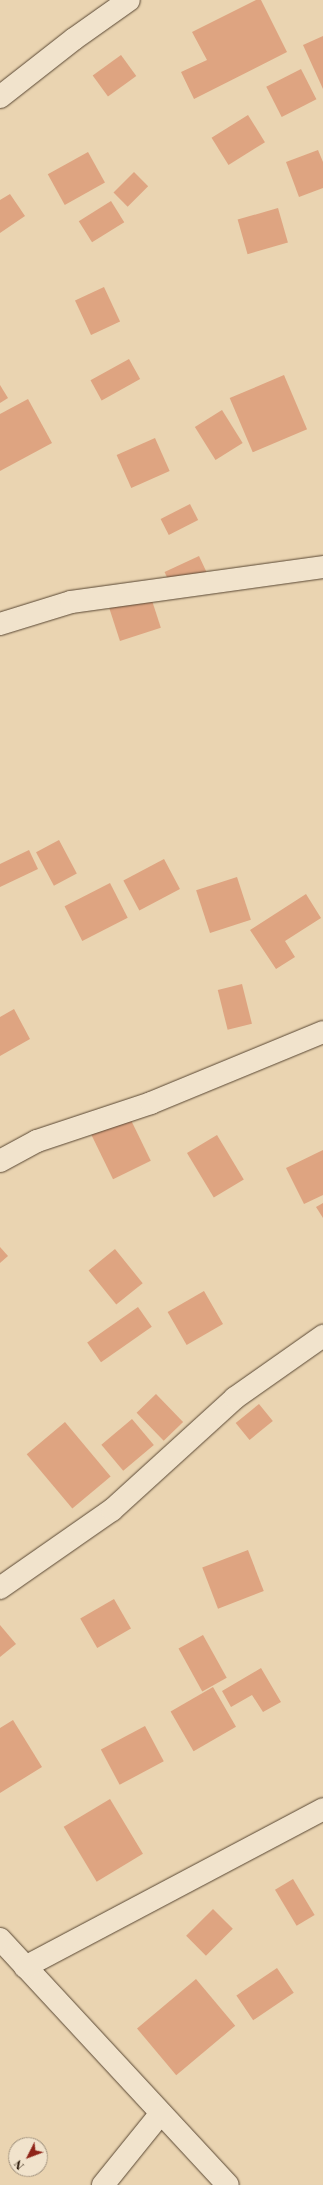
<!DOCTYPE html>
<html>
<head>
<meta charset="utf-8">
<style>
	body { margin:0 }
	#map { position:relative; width:323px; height:2185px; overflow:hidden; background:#ead4b1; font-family:"Libre Bodoni",serif }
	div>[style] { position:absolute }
	.building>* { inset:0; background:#dea481; transform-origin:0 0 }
	.roads { filter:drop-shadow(0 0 1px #594733) drop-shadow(0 0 1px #594733) }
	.street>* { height:22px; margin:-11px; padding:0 11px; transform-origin:11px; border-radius:11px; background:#f1e3cc }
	span { translate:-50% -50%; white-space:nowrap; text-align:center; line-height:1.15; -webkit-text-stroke:3px #f1e3cc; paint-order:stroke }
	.north { position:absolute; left:8px; top:2137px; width:40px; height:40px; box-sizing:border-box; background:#f1e3cc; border:1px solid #a1927e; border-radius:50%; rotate:228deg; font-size:11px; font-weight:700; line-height:16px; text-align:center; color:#291809 }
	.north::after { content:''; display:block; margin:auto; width:14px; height:18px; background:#8f2418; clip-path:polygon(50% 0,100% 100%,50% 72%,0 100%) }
</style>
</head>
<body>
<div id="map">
	<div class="building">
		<div style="clip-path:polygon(256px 0,261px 0,287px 52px,194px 99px,181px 72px,207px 60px,192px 32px)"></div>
		<div style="clip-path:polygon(323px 36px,323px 89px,303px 45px)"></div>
		<div style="left:121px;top:55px;width:26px;height:35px;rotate:54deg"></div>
		<div style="left:301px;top:69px;width:34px;height:39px;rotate:63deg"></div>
		<div style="left:248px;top:115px;width:32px;height:43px;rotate:58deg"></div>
		<div style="clip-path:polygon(318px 150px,323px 162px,323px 188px,299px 197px,286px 162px)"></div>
		<div style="left:88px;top:152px;width:35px;height:46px;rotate:61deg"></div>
		<div style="left:134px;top:172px;width:20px;height:29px;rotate:45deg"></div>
		<div style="clip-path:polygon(10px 194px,25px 216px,0 233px,0 200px)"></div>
		<div style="left:111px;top:201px;width:25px;height:38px;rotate:58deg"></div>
		<div style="left:278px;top:208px;width:36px;height:42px;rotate:74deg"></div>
		<div style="left:104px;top:287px;width:38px;height:32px;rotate:65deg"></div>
		<div style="left:129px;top:359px;width:23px;height:44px;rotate:61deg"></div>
		<div style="left:284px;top:375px;width:59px;height:59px;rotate:67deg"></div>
		<div style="clip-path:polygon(0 385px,8px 398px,0 403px)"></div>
		<div style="clip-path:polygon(28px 399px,52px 443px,0 471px,0 414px)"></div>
		<div style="left:222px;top:410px;width:39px;height:32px;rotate:58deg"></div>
		<div style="left:155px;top:438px;width:36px;height:42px;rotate:66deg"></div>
		<div style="left:190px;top:504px;width:18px;height:33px;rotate:63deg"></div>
		<div style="left:199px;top:556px;width:26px;height:38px;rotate:65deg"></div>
		<div style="left:146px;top:582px;width:48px;height:43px;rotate:72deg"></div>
		<div style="left:59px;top:840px;width:38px;height:26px;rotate:62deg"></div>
		<div style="clip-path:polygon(29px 850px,38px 869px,0 887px,0 864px)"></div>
		<div style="left:164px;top:859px;width:34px;height:46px;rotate:62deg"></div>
		<div style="left:237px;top:877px;width:45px;height:43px;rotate:72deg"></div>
		<div style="left:110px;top:883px;width:39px;height:51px;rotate:63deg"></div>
		<div style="clip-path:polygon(306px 894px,321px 918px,285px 941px,295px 957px,276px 969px,250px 930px)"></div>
		<div style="left:242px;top:984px;width:41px;height:25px;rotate:76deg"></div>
		<div style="clip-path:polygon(14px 1009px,30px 1039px,0 1056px,0 1017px)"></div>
		<div style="left:128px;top:1114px;width:52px;height:42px;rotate:64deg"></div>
		<div style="left:217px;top:1135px;width:52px;height:35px;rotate:59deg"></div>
		<div style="clip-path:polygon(323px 1150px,323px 1195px,304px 1204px,286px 1168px)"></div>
		<div style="clip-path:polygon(323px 1203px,323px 1218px,316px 1207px)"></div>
		<div style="clip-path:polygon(0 1247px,8px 1256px,0 1263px)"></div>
		<div style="left:115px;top:1249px;width:44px;height:34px;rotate:51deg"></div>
		<div style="left:204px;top:1291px;width:38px;height:42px;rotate:60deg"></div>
		<div style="left:138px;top:1307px;width:24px;height:62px;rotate:55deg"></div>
		<div style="left:156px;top:1394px;width:39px;height:27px;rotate:46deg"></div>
		<div style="left:259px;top:1404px;width:22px;height:30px;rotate:51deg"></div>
		<div style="left:132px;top:1419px;width:34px;height:40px;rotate:50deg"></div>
		<div style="left:65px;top:1422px;width:71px;height:50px;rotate:50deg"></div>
		<div style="left:248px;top:1550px;width:44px;height:49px;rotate:69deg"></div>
		<div style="left:114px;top:1599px;width:34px;height:39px;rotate:60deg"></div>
		<div style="clip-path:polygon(0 1625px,16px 1644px,0 1657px)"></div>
		<div style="left:203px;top:1635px;width:49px;height:28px;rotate:61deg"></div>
		<div style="clip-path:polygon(261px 1668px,281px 1702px,263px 1712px,252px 1695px,231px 1707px,222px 1691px)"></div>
		<div style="left:213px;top:1687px;width:46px;height:49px;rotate:60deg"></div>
		<div style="clip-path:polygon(13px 1720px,42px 1767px,0 1793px,0 1728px)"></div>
		<div style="left:145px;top:1726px;width:40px;height:50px;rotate:62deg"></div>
		<div style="left:110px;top:1799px;width:64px;height:54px;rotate:59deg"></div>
		<div style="left:293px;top:1879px;width:42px;height:21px;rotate:59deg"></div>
		<div style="left:213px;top:1909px;width:28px;height:38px;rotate:45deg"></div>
		<div style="left:277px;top:1968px;width:30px;height:49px;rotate:56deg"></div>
		<div style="left:196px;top:1979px;width:61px;height:77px;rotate:50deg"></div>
	</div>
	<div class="roads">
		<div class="street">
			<div style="left:0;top:97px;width:94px;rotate:-38.1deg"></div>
			<div style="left:74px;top:39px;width:67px;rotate:-35.3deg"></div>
			<div style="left:0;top:624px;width:74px;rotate:-17.2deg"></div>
			<div style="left:71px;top:602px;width:254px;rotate:-7.9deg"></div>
			<div style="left:0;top:1161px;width:42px;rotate:-28.4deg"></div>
			<div style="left:37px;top:1141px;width:120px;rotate:-18.4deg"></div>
			<div style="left:151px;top:1103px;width:186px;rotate:-22.4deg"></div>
			<div style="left:0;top:1588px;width:136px;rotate:-34.9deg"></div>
			<div style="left:112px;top:1510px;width:166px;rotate:-42.3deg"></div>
			<div style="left:235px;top:1398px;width:108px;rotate:-35.2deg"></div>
			<div style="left:0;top:1939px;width:335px;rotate:47.2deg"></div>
			<div style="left:25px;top:1967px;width:337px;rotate:-27.9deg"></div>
			<div style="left:103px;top:2185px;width:92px;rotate:-51.1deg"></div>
		</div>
	</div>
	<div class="north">N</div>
</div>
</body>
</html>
